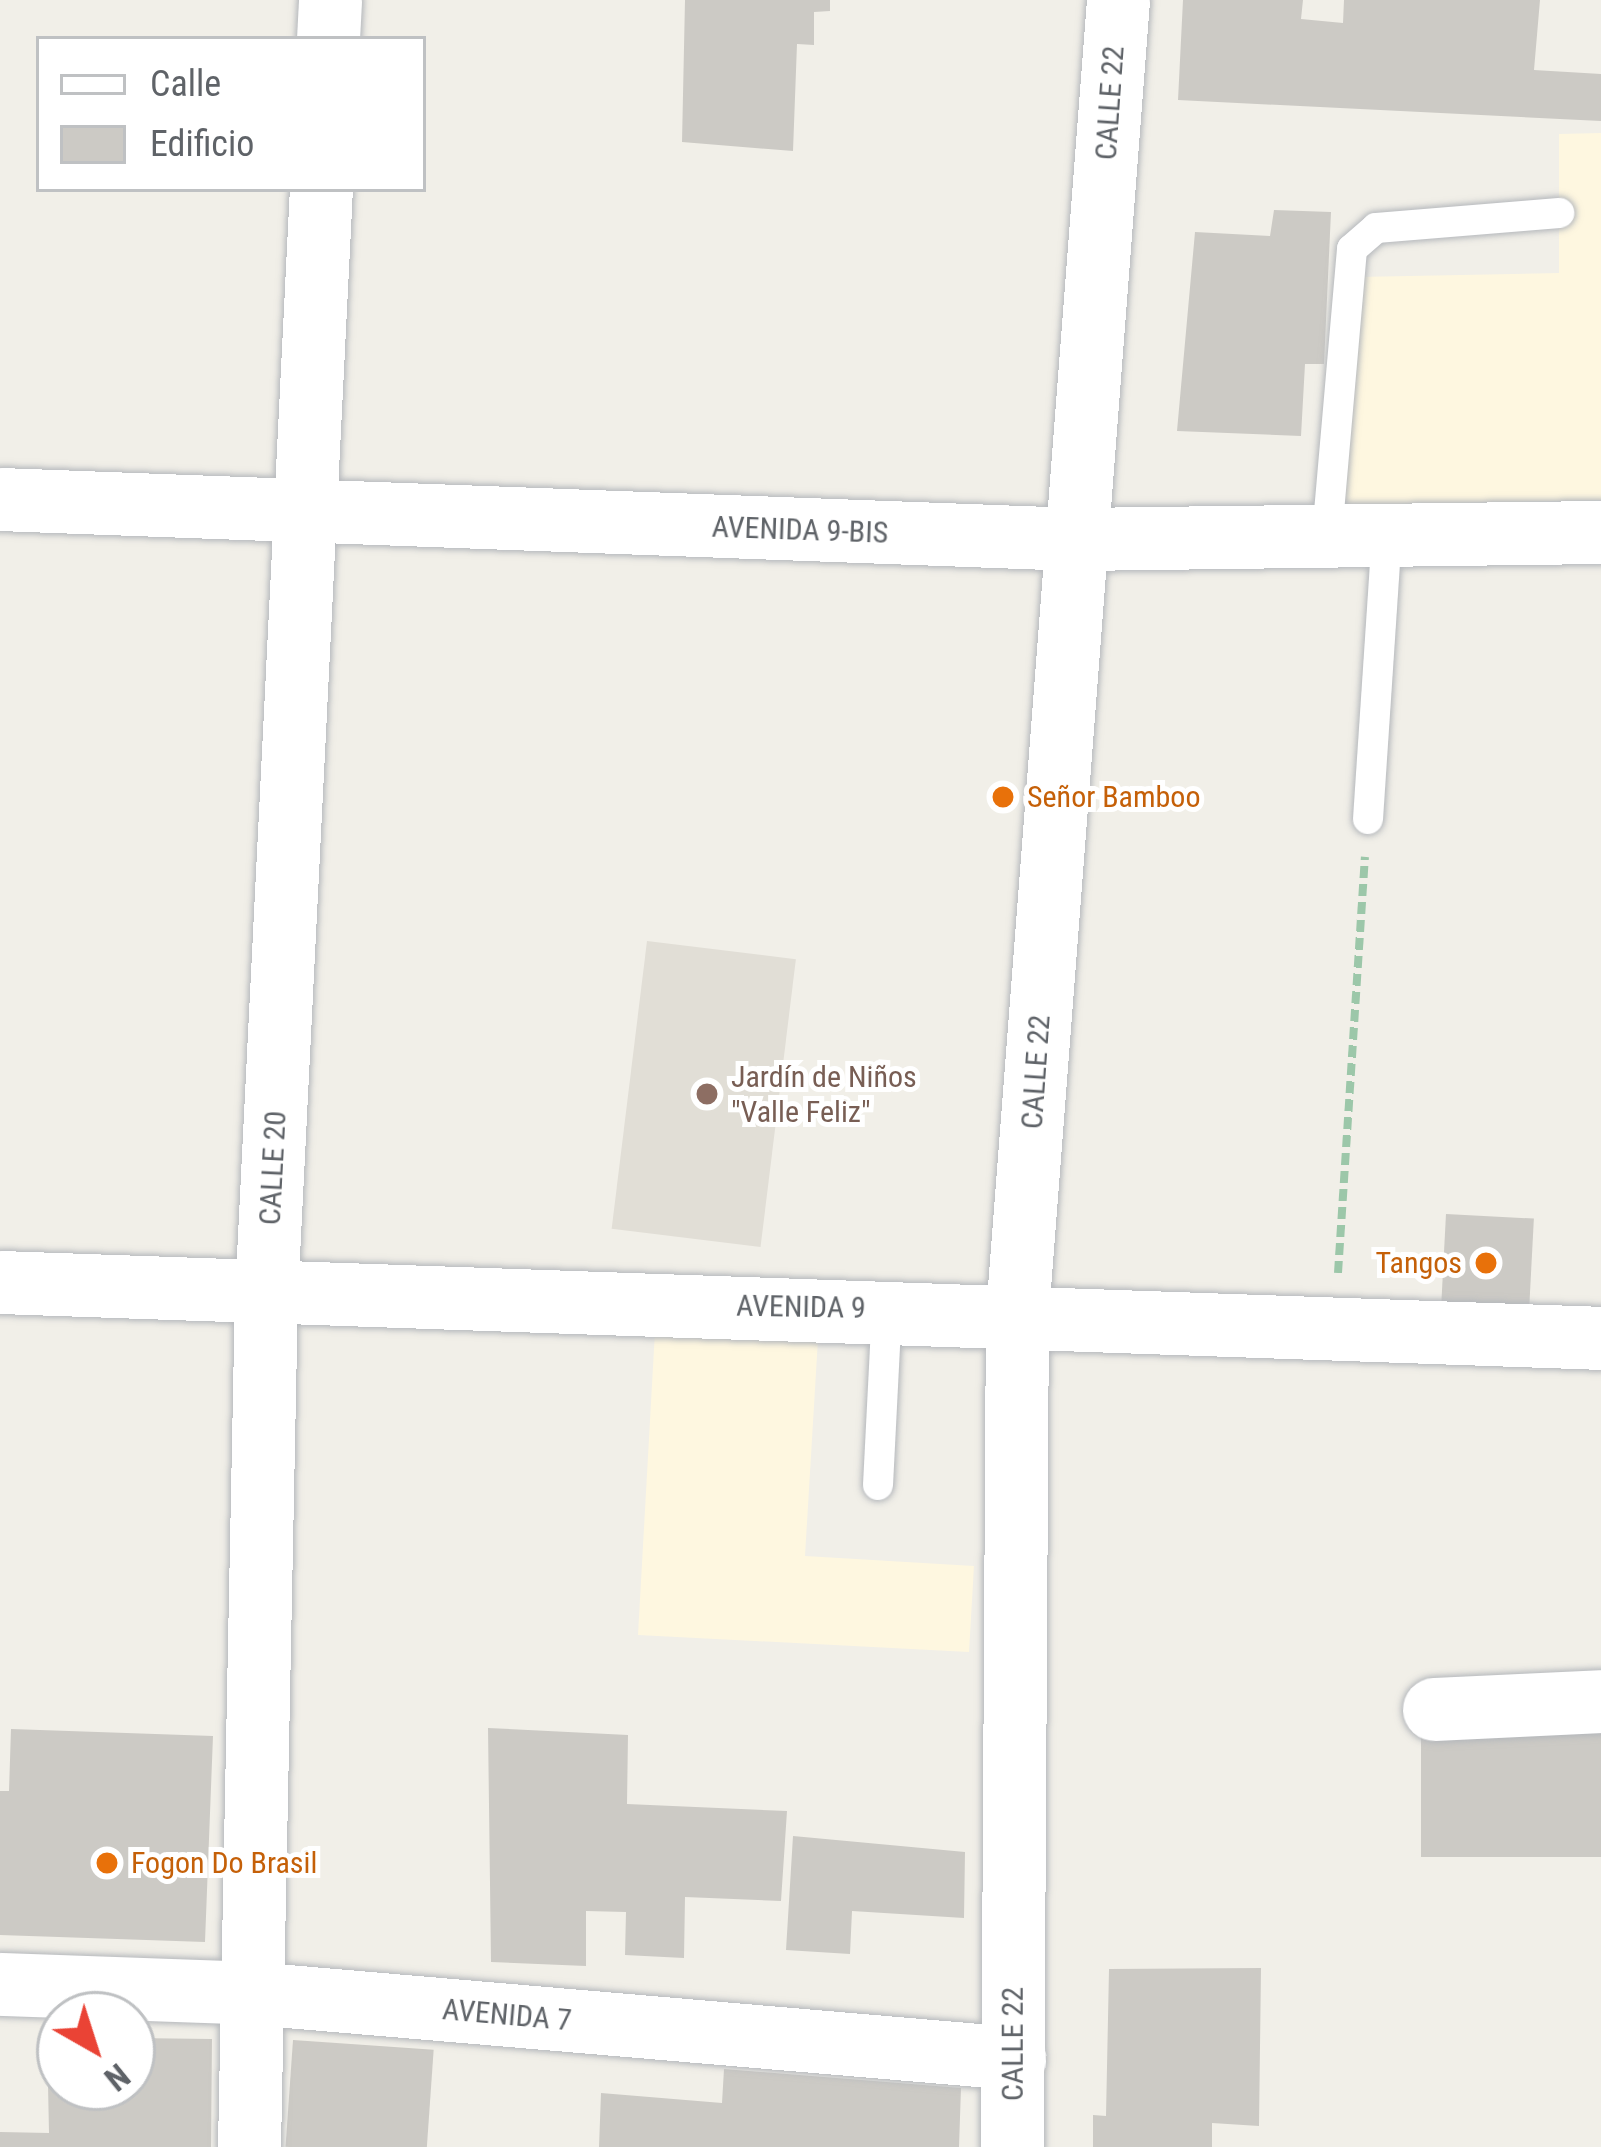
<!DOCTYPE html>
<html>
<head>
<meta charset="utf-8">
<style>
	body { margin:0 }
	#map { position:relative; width:1601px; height:2147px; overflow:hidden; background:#f1efe8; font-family:"Roboto Condensed",sans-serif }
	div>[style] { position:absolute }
	.commercial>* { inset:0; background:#fef7e0 }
	.education>* { inset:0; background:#e1ded6; transform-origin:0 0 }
	.building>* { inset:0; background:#cccac5; transform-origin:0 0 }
	.path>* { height:8px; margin-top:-4px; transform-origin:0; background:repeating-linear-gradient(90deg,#9cc7a9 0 12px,transparent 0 18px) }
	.roads { filter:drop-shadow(0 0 3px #b5b8bc) drop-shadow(0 0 3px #b5b8bc) }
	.service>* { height:30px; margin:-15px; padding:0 15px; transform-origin:15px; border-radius:15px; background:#fff }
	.minor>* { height:63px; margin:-31.5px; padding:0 31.5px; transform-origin:31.5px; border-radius:31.5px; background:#fff }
	.dots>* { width:33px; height:33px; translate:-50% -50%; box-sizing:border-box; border:6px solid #fff; border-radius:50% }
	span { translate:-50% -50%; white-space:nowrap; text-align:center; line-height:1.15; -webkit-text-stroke:10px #fff; paint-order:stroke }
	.street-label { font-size:30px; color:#5f6368 }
	.food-label { font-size:30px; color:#c56008 }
	.left { translate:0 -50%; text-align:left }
	.right { translate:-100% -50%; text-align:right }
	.education-label { font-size:30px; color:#785e54 }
	.legend { position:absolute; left:36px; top:36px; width:390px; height:156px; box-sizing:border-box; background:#fff; border:3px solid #bfc1c3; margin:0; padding:15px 21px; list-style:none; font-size:36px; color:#5f6368 }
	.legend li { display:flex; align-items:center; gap:24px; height:60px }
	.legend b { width:60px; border:3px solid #bfc1c3 }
	.north { position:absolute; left:36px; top:1991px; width:120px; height:120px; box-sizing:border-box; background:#fff; border:3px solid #bfc1c3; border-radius:50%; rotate:141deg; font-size:33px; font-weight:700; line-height:48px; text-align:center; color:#5f6368 }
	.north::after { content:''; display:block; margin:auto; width:42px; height:54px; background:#ea4335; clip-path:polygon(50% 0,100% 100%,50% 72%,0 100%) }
</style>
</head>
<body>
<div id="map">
	<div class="commercial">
		<div style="clip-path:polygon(1601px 133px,1601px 500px,1338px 505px,1357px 277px,1559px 273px,1559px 134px)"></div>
		<div style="clip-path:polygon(655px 1331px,818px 1339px,805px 1556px,974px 1566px,969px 1652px,638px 1635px)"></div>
	</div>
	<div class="education">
		<div style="left:647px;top:941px;width:150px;height:290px;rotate:7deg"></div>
	</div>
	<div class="building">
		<div style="clip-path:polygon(685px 0,830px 0,830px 11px,814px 12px,814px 45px,797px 44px,793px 151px,682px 142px)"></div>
		<div style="clip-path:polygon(1183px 0,1303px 0,1301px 19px,1343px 23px,1344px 0,1540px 0,1534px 70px,1601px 74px,1601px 121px,1178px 100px)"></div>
		<div style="clip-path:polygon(1274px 210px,1331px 212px,1324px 364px,1305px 364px,1301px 436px,1177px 431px,1195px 232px,1270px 236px)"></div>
		<div style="left:1446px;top:1214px;width:88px;height:94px;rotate:3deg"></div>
		<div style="left:1601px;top:1716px;width:141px;height:180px;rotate:90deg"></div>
		<div style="clip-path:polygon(488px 1728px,628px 1735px,627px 1804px,787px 1811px,781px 1901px,685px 1897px,684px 1958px,625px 1955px,626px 1912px,586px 1911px,586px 1966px,491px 1962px)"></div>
		<div style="clip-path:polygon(11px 1729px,213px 1736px,205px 1942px,0 1935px,0 1791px,9px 1791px)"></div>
		<div style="clip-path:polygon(793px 1836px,965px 1852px,964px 1918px,852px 1911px,850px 1954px,786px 1950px)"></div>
		<div style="clip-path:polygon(1261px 1968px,1259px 2126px,1212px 2123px,1212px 2147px,1093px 2147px,1093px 2115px,1106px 2116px,1109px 1969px)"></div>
		<div style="clip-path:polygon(47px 2037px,60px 2037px,60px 2087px,132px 2087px,132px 2038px,212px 2039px,211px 2147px,0 2147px,0 2132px,49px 2133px)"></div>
		<div style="left:293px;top:2040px;width:141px;height:107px;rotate:4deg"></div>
		<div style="clip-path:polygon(724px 2069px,961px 2088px,959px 2147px,599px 2147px,601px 2093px,722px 2103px)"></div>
	</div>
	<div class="path">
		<div style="left:1338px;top:1273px;width:417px;rotate:-86.3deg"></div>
	</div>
	<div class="roads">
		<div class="service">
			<div style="left:1327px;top:535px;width:287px;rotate:-85deg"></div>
			<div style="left:1352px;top:249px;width:32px;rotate:-41deg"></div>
			<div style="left:1376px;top:228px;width:184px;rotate:-4.7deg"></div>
			<div style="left:1368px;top:819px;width:284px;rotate:-86.2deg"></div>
			<div style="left:878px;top:1485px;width:176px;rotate:-87.1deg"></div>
		</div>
		<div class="minor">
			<div style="left:328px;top:39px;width:39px;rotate:-87deg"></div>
			<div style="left:0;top:499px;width:1079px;rotate:2.13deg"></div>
			<div style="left:1078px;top:539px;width:523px;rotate:-0.77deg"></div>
			<div style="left:0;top:1282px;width:1602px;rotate:2deg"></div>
			<div style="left:1434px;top:1709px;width:167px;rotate:-2.7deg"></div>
			<div style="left:0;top:1984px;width:252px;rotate:2deg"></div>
			<div style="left:252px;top:1993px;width:765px;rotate:4.88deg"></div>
			<div style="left:249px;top:2147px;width:851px;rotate:-88.86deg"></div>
			<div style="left:266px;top:1296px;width:1108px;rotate:-87.16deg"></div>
			<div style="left:1012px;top:2147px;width:834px;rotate:-89.66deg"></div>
			<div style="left:1017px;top:1313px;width:1317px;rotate:-85.6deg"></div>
		</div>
	</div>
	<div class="dots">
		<div style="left:1003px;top:797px;background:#e8710a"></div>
		<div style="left:707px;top:1094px;background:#8d6e63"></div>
		<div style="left:1486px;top:1263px;background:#e8710a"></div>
		<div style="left:107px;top:1863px;background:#e8710a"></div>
	</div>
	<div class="street-label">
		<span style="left:1110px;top:103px;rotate:-86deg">CALLE 22</span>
		<span style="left:800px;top:530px;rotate:2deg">AVENIDA 9-BIS</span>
		<span style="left:1036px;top:1072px;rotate:-86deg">CALLE 22</span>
		<span style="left:273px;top:1168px;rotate:-87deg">CALLE 20</span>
		<span style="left:801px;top:1307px;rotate:1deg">AVENIDA 9</span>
		<span style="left:507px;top:2015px;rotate:5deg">AVENIDA 7</span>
		<span style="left:1013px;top:2044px;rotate:-90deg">CALLE 22</span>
	</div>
	<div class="food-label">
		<span class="left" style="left:1027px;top:797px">Señor Bamboo</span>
		<span class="right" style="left:1462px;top:1263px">Tangos</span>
		<span class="left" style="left:131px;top:1863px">Fogon Do Brasil</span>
	</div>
	<div class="education-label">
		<span class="left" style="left:731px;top:1094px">Jardín de Niños<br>"Valle Feliz"</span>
	</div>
	<ul class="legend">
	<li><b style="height:15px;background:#fff"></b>Calle</li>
	<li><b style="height:33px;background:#cccac5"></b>Edificio</li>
	</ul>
	<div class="north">N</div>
</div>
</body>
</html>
